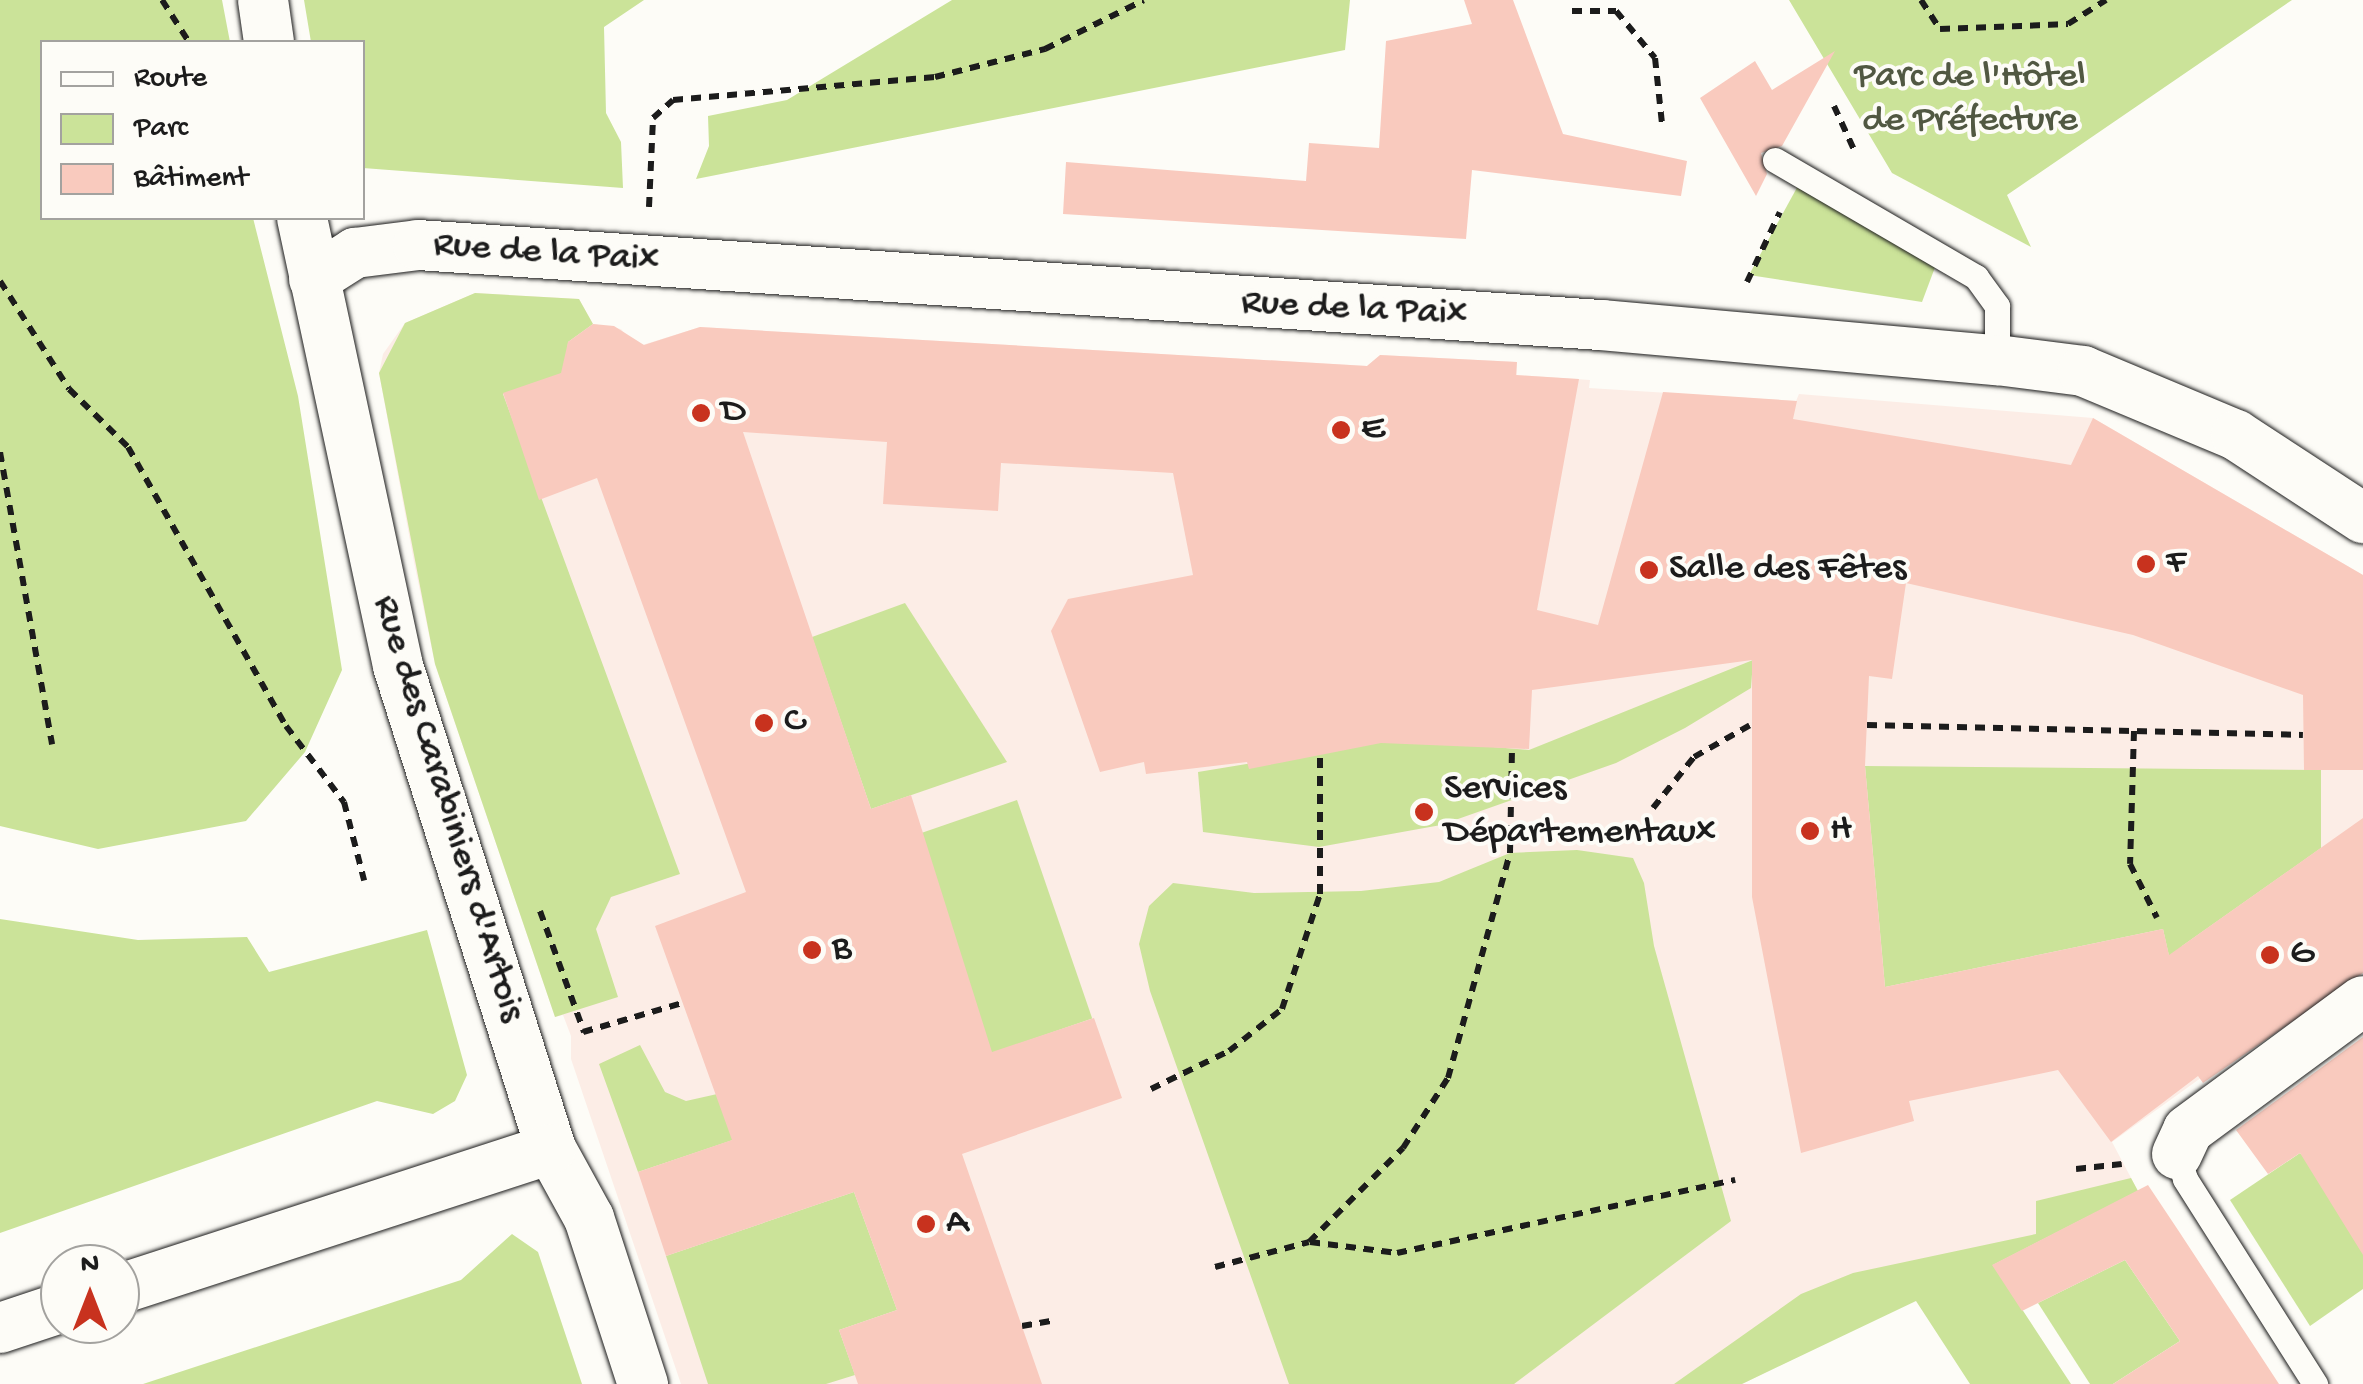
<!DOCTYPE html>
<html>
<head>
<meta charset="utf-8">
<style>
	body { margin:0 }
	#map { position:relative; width:2363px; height:1384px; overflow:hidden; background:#fdfcf7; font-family:"Gochi Hand",sans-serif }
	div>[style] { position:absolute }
	.built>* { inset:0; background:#fcede6 }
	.green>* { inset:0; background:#cbe399; transform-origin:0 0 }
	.building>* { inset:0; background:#f9cabe }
	.path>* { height:6px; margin-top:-3px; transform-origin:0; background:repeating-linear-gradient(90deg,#1c1c1c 0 10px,transparent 0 18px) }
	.roads { filter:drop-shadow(0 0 2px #1c1c1c) drop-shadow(0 0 2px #1c1c1c) }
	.service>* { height:25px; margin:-12.5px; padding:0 12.5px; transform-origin:12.5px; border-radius:12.5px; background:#fdfcf7 }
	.minor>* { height:50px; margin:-25px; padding:0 25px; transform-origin:25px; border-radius:25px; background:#fdfcf7 }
	.dots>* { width:28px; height:28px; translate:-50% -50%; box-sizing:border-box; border:5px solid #fdfcf7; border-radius:50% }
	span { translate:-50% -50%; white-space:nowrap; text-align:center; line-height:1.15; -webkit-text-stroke:8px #fdfcf7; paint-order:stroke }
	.park-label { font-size:38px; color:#515842 }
	.street-label { font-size:38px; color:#1c1c1c }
	.poi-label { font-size:38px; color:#1c1c1c }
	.left { translate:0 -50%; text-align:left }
	.legend { position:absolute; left:40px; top:40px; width:325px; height:180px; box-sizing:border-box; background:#fdfcf7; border:2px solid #a3a29f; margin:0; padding:12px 18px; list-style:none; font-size:30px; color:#1c1c1c }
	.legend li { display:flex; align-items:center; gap:20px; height:50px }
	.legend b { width:50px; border:2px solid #a3a29f }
	.north { position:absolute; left:40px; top:1244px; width:100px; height:100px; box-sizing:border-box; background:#fdfcf7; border:2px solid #a3a29f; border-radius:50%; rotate:0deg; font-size:28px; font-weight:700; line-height:40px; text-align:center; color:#1c1c1c }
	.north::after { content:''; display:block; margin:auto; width:35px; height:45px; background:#c8321e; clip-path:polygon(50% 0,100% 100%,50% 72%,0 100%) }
</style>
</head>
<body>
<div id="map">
	<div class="built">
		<div style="clip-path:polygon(475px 293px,579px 299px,593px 324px,621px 329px,636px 347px,700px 327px,1367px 366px,1381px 355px,1517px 362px,1517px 375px,1590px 380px,1589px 388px,1796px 401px,1799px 394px,2093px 418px,2363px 575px,2363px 961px,2112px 1142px,2138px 1191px,1742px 1384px,681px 1384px,571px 1059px,571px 1036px,563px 1015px,555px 1017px,435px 664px,414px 562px,379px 373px,383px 354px,405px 323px)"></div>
	</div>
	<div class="green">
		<div style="clip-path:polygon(0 0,222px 0,230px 42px,42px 42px,42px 218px,253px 218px,298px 396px,342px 670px,305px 752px,246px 821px,98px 849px,0 826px)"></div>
		<div style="clip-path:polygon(304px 0,644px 0,604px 27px,606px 113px,621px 142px,623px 188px,363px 168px,362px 42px,311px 42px)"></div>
		<div style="clip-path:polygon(952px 0,1350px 0,1345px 50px,696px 179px,709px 146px,708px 116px,787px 100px)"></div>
		<div style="clip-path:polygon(1789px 0,2292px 0,2007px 195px,2031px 247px,1892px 173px)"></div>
		<div style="clip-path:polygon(1805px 173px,1940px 254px,1922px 302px,1749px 275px)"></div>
		<div style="clip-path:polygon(475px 293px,579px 299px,593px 324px,568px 342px,566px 372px,503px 394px,680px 874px,611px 897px,596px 929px,618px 997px,555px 1017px,435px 664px,379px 373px,405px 323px)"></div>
		<div style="clip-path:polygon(905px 603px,1007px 762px,871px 809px,812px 637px)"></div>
		<div style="clip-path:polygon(1753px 660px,1751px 688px,1685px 728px,1616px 763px,1441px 825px,1319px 847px,1203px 832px,1198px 772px,1398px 739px,1529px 750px)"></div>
		<div style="clip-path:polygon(1865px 766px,2321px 770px,2321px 848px,2182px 946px,2183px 953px,2169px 956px,2163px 929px,1885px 987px)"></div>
		<div style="left:1017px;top:800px;width:231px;height:141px;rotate:71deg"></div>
		<div style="clip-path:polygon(1577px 850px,1633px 858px,1644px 883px,1654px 946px,1731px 1221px,1514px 1384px,1289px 1384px,1150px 991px,1139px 944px,1149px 906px,1173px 883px,1254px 893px,1361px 891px,1439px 882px,1510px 853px)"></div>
		<div style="clip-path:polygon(0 919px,138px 940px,247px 937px,269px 972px,427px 930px,467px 1075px,455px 1101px,433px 1114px,377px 1101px,0 1233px)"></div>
		<div style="clip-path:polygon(640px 1045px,665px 1092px,686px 1101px,784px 1079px,801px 1117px,638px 1172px,599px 1064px)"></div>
		<div style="clip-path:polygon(2300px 1153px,2363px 1219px,2363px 1289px,2310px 1326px,2230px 1200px)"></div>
		<div style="clip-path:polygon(2131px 1178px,2138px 1191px,1993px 1265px,2071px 1384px,1970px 1384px,1916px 1301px,1742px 1384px,1674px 1384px,1801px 1294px,1853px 1273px,2036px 1234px,2036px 1201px)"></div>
		<div style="clip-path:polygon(854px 1192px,897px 1310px,839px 1330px,855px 1375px,826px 1384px,708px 1384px,666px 1256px)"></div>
		<div style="clip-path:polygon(512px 1234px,538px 1252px,582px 1384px,143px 1384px,461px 1280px)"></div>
		<div style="clip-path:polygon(2125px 1260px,2180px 1341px,2113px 1384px,2090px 1384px,2038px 1303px)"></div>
	</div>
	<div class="building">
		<div style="clip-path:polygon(1464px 0,1513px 0,1563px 134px,1687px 161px,1681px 196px,1472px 170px,1466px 239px,1063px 214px,1066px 162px,1306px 181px,1309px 143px,1379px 148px,1386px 41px,1472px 24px)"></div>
		<div style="clip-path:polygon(1835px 51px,1782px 146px,1761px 153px,1767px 174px,1756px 196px,1700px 98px,1755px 61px,1772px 90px)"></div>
		<div style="clip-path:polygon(593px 324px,614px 326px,644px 345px,700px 327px,1367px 366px,1380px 355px,1517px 362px,1516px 375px,1579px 379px,1537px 610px,1598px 625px,1663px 392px,1797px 401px,1793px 419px,2071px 465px,2093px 418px,2363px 575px,2363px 770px,2304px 770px,2303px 695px,2133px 635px,1906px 583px,1892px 679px,1869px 676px,1865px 766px,1885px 987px,2163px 929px,2169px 955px,2363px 818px,2363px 973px,2203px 1083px,2198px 1076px,2111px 1142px,2058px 1070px,1909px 1101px,1914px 1121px,1801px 1153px,1752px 897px,1752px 660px,1532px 690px,1529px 749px,1381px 743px,1249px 769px,1247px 762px,1146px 774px,1144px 762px,1100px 772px,1051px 631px,1068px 599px,1193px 575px,1173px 473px,1001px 463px,998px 511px,883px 504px,887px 442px,743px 432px,871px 809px,911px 795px,992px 1052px,1094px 1018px,1122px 1098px,962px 1154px,1042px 1384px,858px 1384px,839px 1330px,897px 1310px,854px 1192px,666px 1256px,638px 1172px,732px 1140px,655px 926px,746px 892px,597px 478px,539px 500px,503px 393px,561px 373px,568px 342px)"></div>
		<div style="clip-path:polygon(2363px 1037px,2363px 1255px,2300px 1153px,2268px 1174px,2236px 1130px)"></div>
		<div style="clip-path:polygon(2148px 1185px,2180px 1233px,2279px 1384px,2113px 1384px,2180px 1341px,2125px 1260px,2022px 1311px,1992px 1265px)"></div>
	</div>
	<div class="path">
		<div style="left:162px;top:0;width:50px;rotate:57.3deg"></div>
		<div style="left:1921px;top:0;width:35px;rotate:57deg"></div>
		<div style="left:1940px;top:29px;width:128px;rotate:-2.2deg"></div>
		<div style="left:2068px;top:24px;width:45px;rotate:-32.3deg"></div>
		<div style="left:1572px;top:11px;width:44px"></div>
		<div style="left:1616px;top:11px;width:61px;rotate:50.3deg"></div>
		<div style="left:1655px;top:58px;width:66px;rotate:83.9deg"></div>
		<div style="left:1834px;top:106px;width:53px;rotate:65.4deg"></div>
		<div style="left:649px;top:207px;width:89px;rotate:-87.4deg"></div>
		<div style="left:653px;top:118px;width:27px;rotate:-42deg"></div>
		<div style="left:673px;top:100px;width:263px;rotate:-5deg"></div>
		<div style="left:935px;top:77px;width:114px;rotate:-14.3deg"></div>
		<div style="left:1045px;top:49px;width:110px;rotate:-26.3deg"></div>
		<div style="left:0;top:281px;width:128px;rotate:57.4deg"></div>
		<div style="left:69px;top:389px;width:83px;rotate:44.5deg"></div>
		<div style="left:128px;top:447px;width:321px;rotate:60.5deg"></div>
		<div style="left:286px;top:726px;width:96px;rotate:52.7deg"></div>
		<div style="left:344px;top:802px;width:81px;rotate:75.6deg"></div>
		<div style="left:1747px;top:282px;width:77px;rotate:-64.8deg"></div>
		<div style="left:0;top:452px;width:297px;rotate:79.9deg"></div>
		<div style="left:1867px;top:725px;width:436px;rotate:1.3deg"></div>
		<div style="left:2134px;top:731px;width:133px;rotate:91.7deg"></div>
		<div style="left:2130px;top:864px;width:60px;rotate:63.4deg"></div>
		<div style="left:1653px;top:808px;width:65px;rotate:-51.2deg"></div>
		<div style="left:1694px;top:757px;width:64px;rotate:-29.7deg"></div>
		<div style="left:540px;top:911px;width:129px;rotate:70deg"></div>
		<div style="left:583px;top:1032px;width:103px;rotate:-16.3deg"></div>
		<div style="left:1151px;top:1089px;width:87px;rotate:-26deg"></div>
		<div style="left:1229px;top:1051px;width:68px;rotate:-38.4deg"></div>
		<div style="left:1282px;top:1009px;width:121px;rotate:-71.7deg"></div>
		<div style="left:1320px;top:894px;width:139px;rotate:-90deg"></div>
		<div style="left:2076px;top:1169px;width:46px;rotate:-6.2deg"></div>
		<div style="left:1310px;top:1242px;width:88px;rotate:7.2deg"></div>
		<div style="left:1397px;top:1253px;width:346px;rotate:-12.2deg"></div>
		<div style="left:1215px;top:1267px;width:97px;rotate:-14.9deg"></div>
		<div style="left:1309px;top:1242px;width:133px;rotate:-45deg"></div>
		<div style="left:1403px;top:1148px;width:83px;rotate:-57.3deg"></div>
		<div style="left:1448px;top:1078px;width:233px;rotate:-74.6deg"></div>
		<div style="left:1510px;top:853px;width:104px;rotate:-88.9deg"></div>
		<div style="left:1022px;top:1326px;width:29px;rotate:-10deg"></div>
	</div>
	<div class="roads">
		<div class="service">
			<div style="left:1775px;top:160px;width:233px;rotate:30.2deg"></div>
			<div style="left:1976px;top:277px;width:36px;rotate:54deg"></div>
			<div style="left:1997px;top:306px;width:54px;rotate:90deg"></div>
			<div style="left:2177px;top:1154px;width:26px;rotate:72deg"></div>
			<div style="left:2185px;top:1179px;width:243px;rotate:57.6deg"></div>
		</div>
		<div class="minor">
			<div style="left:263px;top:0;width:42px;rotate:81.9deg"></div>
			<div style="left:302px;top:218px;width:458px;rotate:77.9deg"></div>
			<div style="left:398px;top:666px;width:507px;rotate:72.42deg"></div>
			<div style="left:551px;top:1149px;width:79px;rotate:61.2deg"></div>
			<div style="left:589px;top:1218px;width:175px;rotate:72deg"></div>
			<div style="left:314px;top:279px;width:49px;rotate:-32.4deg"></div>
			<div style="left:355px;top:253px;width:64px;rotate:-7.2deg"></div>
			<div style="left:418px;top:245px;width:1186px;rotate:3.87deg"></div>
			<div style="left:1601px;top:325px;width:398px;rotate:5.1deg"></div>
			<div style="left:1997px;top:360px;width:87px;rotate:7.3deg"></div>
			<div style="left:2083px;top:371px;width:166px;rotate:22.7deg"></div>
			<div style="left:2236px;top:435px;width:152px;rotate:33.2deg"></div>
			<div style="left:2177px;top:1154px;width:26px;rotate:-65deg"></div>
			<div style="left:2188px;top:1130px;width:217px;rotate:-36.4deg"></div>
			<div style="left:120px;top:1289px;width:453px;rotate:-18deg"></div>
			<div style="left:0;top:1328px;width:63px;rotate:-18.4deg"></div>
		</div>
	</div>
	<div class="dots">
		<div style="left:701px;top:413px;background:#c8321e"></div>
		<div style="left:1341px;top:430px;background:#c8321e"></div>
		<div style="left:2146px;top:564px;background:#c8321e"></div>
		<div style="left:1649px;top:570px;background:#c8321e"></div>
		<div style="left:764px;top:723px;background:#c8321e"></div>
		<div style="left:1424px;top:812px;background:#c8321e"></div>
		<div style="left:1810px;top:831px;background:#c8321e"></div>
		<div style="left:812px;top:950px;background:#c8321e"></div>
		<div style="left:2270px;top:955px;background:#c8321e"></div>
		<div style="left:926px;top:1224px;background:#c8321e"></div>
	</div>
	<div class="park-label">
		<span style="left:1970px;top:100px">Parc de l'Hôtel<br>de Préfecture</span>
	</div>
	<div class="street-label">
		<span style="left:546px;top:254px;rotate:4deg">Rue de la Paix</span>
		<span style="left:1354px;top:310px;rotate:3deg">Rue de la Paix</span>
		<span style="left:447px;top:809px;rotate:73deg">Rue des Carabiniers d'Artois</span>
	</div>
	<div class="poi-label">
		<span class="left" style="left:721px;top:413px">D</span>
		<span class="left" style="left:1361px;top:430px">E</span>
		<span class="left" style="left:2166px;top:564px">F</span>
		<span class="left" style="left:1669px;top:570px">Salle des Fêtes</span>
		<span class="left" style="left:784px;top:723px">C</span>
		<span class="left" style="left:1444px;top:812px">Services<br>Départementaux</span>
		<span class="left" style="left:1830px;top:831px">H</span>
		<span class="left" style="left:832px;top:950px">B</span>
		<span class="left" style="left:2290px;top:955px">G</span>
		<span class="left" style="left:946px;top:1224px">A</span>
	</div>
	<ul class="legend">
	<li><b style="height:12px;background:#fdfcf7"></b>Route</li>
	<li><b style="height:28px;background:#cbe399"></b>Parc</li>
	<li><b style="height:28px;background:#f9cabe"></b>Bâtiment</li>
	</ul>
	<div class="north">N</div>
</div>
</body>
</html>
